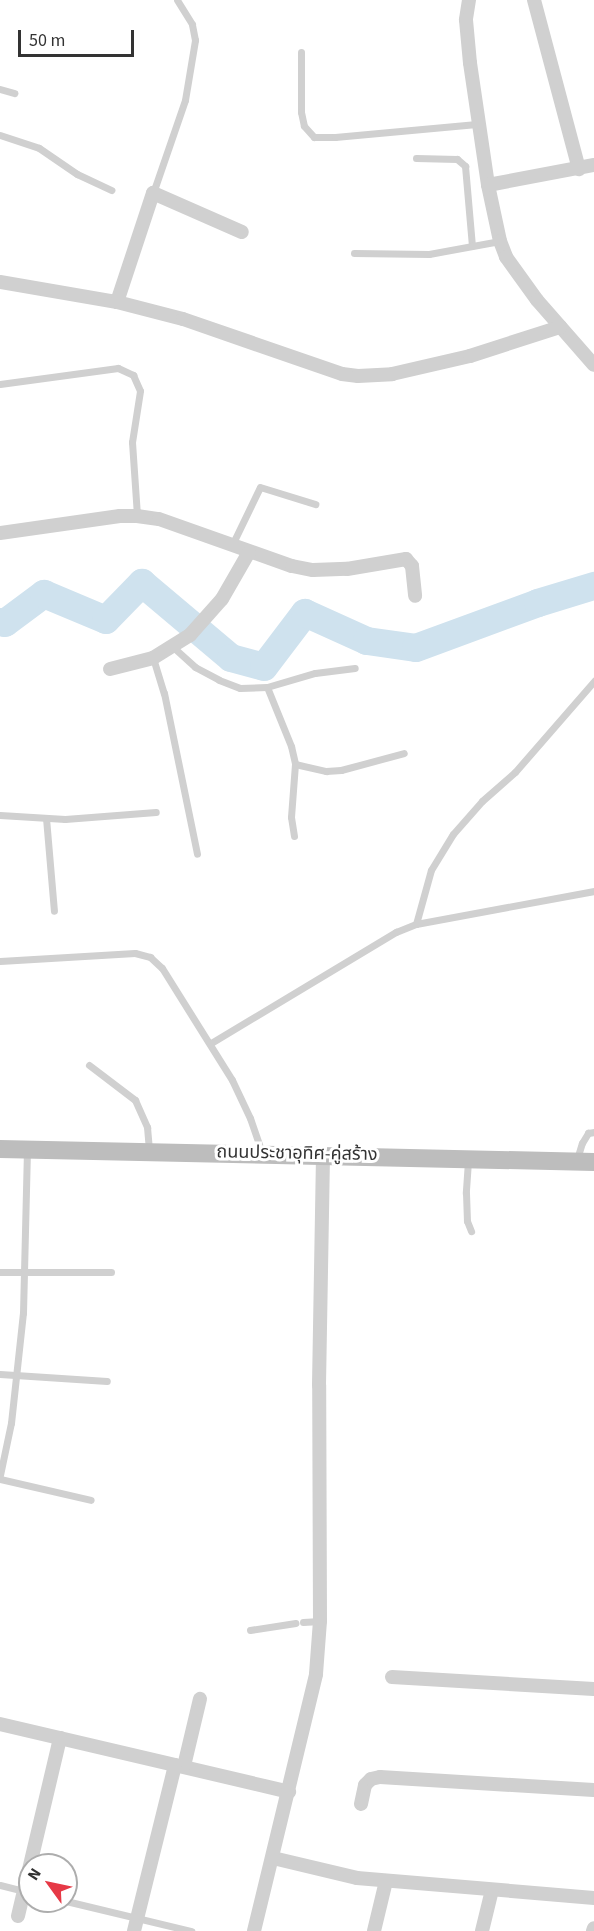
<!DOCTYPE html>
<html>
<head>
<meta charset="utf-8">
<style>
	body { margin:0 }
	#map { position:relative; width:594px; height:1931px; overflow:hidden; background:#fff; font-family:"Source Sans 3","Noto Sans Thai",sans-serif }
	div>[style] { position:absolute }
	.river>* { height:28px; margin:-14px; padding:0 14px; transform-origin:14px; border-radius:14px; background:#cfe2ee }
	.service>* { height:7px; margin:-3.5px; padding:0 3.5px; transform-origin:3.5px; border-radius:3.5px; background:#d0d0d0 }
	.minor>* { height:14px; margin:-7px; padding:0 7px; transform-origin:7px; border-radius:7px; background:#d0d0d0 }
	.secondary>* { height:18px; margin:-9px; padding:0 9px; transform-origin:9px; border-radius:9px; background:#bdbdbd }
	span { translate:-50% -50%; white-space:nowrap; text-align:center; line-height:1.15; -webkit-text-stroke:6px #fff; paint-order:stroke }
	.street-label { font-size:18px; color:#333 }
	.north { position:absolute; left:18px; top:1853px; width:60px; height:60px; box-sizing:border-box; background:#fff; border:2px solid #adadad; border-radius:50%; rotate:303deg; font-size:16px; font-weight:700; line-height:24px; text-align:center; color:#333 }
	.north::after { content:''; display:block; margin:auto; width:21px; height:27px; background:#e63946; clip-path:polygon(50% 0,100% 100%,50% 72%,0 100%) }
	.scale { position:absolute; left:18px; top:30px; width:116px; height:27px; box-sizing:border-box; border:3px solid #333; border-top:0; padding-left:8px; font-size:18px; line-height:21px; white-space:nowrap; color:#333; -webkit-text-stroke:4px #fff; paint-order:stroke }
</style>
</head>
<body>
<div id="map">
	<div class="river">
		<div style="left:0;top:622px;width:5px;rotate:11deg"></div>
		<div style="left:5px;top:623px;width:49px;rotate:-36.6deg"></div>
		<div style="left:44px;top:594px;width:67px;rotate:22.8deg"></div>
		<div style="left:106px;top:620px;width:52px;rotate:-45.8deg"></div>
		<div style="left:142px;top:583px;width:116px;rotate:40.1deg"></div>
		<div style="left:231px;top:658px;width:34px;rotate:15deg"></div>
		<div style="left:264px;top:667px;width:68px;rotate:-52.8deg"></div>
		<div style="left:305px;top:613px;width:68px;rotate:24.3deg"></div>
		<div style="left:367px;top:641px;width:49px;rotate:8.1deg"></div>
		<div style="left:416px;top:648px;width:130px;rotate:-20.2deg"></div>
		<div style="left:538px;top:603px;width:59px;rotate:-16.9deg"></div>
	</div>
	<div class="service">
		<div style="left:301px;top:52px;width:60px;rotate:90deg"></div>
		<div style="left:301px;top:112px;width:14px;rotate:78deg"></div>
		<div style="left:304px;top:126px;width:15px;rotate:48deg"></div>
		<div style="left:314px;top:137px;width:21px"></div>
		<div style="left:335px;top:137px;width:145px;rotate:-5.2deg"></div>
		<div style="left:0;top:89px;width:15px;rotate:16deg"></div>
		<div style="left:0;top:135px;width:41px;rotate:18.4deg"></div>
		<div style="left:39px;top:148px;width:46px;rotate:34.4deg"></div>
		<div style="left:77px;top:174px;width:38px;rotate:25deg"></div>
		<div style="left:416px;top:158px;width:41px;rotate:1.4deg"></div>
		<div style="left:457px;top:159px;width:11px;rotate:41deg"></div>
		<div style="left:465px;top:166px;width:80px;rotate:85deg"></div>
		<div style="left:153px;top:193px;width:98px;rotate:-71deg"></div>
		<div style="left:185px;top:100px;width:61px;rotate:-80.5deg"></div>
		<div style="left:195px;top:40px;width:16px;rotate:-101deg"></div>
		<div style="left:192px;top:24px;width:28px;rotate:-122deg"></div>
		<div style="left:354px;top:253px;width:75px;rotate:0.8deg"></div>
		<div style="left:429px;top:254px;width:72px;rotate:-10.4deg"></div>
		<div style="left:0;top:384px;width:119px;rotate:-7.7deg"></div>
		<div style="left:118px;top:368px;width:17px;rotate:25deg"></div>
		<div style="left:133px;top:375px;width:17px;rotate:66deg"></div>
		<div style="left:140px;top:391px;width:52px;rotate:98.9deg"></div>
		<div style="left:132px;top:442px;width:74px;rotate:86.1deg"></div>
		<div style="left:232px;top:545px;width:64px;rotate:-64.2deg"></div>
		<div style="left:260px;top:487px;width:58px;rotate:17.2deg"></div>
		<div style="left:173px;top:647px;width:30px;rotate:42deg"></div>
		<div style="left:195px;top:667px;width:27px;rotate:28deg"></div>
		<div style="left:219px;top:680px;width:22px;rotate:21deg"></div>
		<div style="left:240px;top:688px;width:27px;rotate:-2deg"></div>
		<div style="left:267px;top:687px;width:50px;rotate:-16.3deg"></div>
		<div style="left:315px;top:673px;width:40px;rotate:-7.1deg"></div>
		<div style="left:153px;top:658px;width:37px;rotate:73deg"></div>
		<div style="left:164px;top:693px;width:164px;rotate:78.4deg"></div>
		<div style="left:267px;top:687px;width:64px;rotate:67.9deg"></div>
		<div style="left:291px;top:746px;width:18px;rotate:77deg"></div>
		<div style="left:295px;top:764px;width:32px;rotate:13deg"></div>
		<div style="left:326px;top:771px;width:15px;rotate:-4deg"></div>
		<div style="left:341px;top:770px;width:65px;rotate:-15.1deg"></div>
		<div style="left:0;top:815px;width:65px;rotate:3.5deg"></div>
		<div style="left:65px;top:819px;width:91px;rotate:-4.4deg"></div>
		<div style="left:46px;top:818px;width:93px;rotate:85.1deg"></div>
		<div style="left:294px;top:836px;width:19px;rotate:-99deg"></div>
		<div style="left:291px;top:817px;width:53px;rotate:-85.7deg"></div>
		<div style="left:416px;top:924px;width:56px;rotate:-74.5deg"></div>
		<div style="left:431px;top:870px;width:42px;rotate:-58.6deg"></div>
		<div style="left:453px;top:834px;width:44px;rotate:-48.7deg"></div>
		<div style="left:482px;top:801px;width:44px;rotate:-41.3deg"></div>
		<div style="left:515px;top:772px;width:121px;rotate:-49deg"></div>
		<div style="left:0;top:961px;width:135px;rotate:-3.4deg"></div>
		<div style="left:135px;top:953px;width:16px;rotate:15deg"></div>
		<div style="left:150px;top:957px;width:16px;rotate:43deg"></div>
		<div style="left:162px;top:968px;width:132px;rotate:58deg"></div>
		<div style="left:232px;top:1080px;width:42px;rotate:64.7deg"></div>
		<div style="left:250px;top:1118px;width:37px;rotate:71deg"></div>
		<div style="left:211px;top:1043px;width:216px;rotate:-31deg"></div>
		<div style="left:396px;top:932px;width:22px;rotate:-22deg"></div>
		<div style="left:416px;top:924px;width:181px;rotate:-10.5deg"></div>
		<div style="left:89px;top:1065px;width:58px;rotate:37.3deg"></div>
		<div style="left:135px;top:1100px;width:30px;rotate:66deg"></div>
		<div style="left:147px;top:1127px;width:24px;rotate:85deg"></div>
		<div style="left:577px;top:1159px;width:17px;rotate:-73deg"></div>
		<div style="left:582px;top:1143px;width:12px;rotate:-59deg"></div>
		<div style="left:588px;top:1133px;width:6px;rotate:-9deg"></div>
		<div style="left:468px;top:1161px;width:32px;rotate:94deg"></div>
		<div style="left:466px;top:1193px;width:28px;rotate:88deg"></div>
		<div style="left:467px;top:1221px;width:11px;rotate:68deg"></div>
		<div style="left:0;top:1272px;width:111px"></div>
		<div style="left:0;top:1374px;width:107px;rotate:3.7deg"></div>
		<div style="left:0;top:1475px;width:53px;rotate:-78.1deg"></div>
		<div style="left:11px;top:1423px;width:111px;rotate:-83.8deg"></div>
		<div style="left:23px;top:1313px;width:161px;rotate:-88.6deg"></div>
		<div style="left:0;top:1479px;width:93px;rotate:13deg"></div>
		<div style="left:303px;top:1622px;width:17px;rotate:-3deg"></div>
		<div style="left:250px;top:1630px;width:46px;rotate:-8.8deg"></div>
		<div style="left:0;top:1885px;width:25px;rotate:14deg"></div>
		<div style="left:66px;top:1901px;width:129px;rotate:13.5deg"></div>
	</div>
	<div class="minor">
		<div style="left:469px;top:0;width:20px;rotate:99deg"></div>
		<div style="left:466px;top:20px;width:43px;rotate:84.7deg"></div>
		<div style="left:470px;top:63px;width:123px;rotate:81.6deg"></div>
		<div style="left:488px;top:185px;width:57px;rotate:77.9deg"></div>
		<div style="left:500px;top:241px;width:17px;rotate:69deg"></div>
		<div style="left:506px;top:257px;width:53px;rotate:54.2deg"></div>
		<div style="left:537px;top:300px;width:86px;rotate:48.8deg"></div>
		<div style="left:534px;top:0;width:175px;rotate:75.1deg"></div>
		<div style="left:488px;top:185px;width:108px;rotate:-10.7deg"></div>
		<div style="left:0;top:282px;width:119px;rotate:9.7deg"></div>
		<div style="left:117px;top:302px;width:68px;rotate:14.4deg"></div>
		<div style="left:183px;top:319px;width:168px;rotate:19.1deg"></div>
		<div style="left:342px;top:374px;width:16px;rotate:7deg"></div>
		<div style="left:358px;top:376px;width:34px;rotate:-3deg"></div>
		<div style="left:392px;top:374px;width:80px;rotate:-13deg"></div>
		<div style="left:470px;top:356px;width:95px;rotate:-17.9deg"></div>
		<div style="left:117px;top:302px;width:115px;rotate:-71.7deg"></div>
		<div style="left:153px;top:193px;width:97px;rotate:23.7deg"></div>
		<div style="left:0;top:533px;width:121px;rotate:-8.1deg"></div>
		<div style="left:120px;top:516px;width:17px"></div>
		<div style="left:137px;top:516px;width:22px;rotate:8deg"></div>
		<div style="left:159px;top:519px;width:141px;rotate:19.5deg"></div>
		<div style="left:292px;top:566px;width:21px;rotate:11deg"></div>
		<div style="left:313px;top:570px;width:34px;rotate:-2deg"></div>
		<div style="left:347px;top:569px;width:60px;rotate:-9.6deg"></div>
		<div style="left:406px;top:559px;width:9px;rotate:49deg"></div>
		<div style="left:412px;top:566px;width:30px;rotate:84deg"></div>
		<div style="left:110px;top:669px;width:44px;rotate:-14.3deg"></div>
		<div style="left:153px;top:658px;width:44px;rotate:-31.9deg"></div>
		<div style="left:190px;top:635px;width:48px;rotate:-48.4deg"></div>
		<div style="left:222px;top:599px;width:54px;rotate:-60.1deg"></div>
		<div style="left:392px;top:1677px;width:202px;rotate:3.4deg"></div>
		<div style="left:0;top:1724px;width:297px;rotate:13.2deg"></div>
		<div style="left:184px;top:1766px;width:69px;rotate:-76.6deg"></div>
		<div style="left:361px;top:1804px;width:19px;rotate:-78deg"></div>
		<div style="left:365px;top:1785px;width:8px;rotate:-45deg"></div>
		<div style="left:371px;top:1779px;width:9px;rotate:-13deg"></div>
		<div style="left:380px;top:1777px;width:214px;rotate:3.5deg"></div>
		<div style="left:273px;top:1858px;width:86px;rotate:13.4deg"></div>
		<div style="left:357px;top:1878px;width:238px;rotate:4.8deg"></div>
		<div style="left:18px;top:1916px;width:183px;rotate:-76.7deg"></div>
		<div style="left:134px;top:1931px;width:171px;rotate:-76.1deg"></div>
		<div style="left:254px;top:1931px;width:264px;rotate:-76.4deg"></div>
		<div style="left:316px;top:1674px;width:53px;rotate:-85.7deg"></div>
		<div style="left:320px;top:1621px;width:236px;rotate:-90.2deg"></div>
		<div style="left:319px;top:1385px;width:230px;rotate:-89deg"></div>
		<div style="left:374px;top:1931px;width:51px;rotate:-76.5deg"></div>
		<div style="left:482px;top:1931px;width:42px;rotate:-76.3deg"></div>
		<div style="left:593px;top:1931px;width:3px;rotate:-72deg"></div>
	</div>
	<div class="secondary">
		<div style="left:0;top:1149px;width:594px;rotate:1.25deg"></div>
	</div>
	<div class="street-label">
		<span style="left:297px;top:1154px;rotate:1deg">ถนนประชาอุทิศ-คู่สร้าง</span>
	</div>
	<div class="north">N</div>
	<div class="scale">50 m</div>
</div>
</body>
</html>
